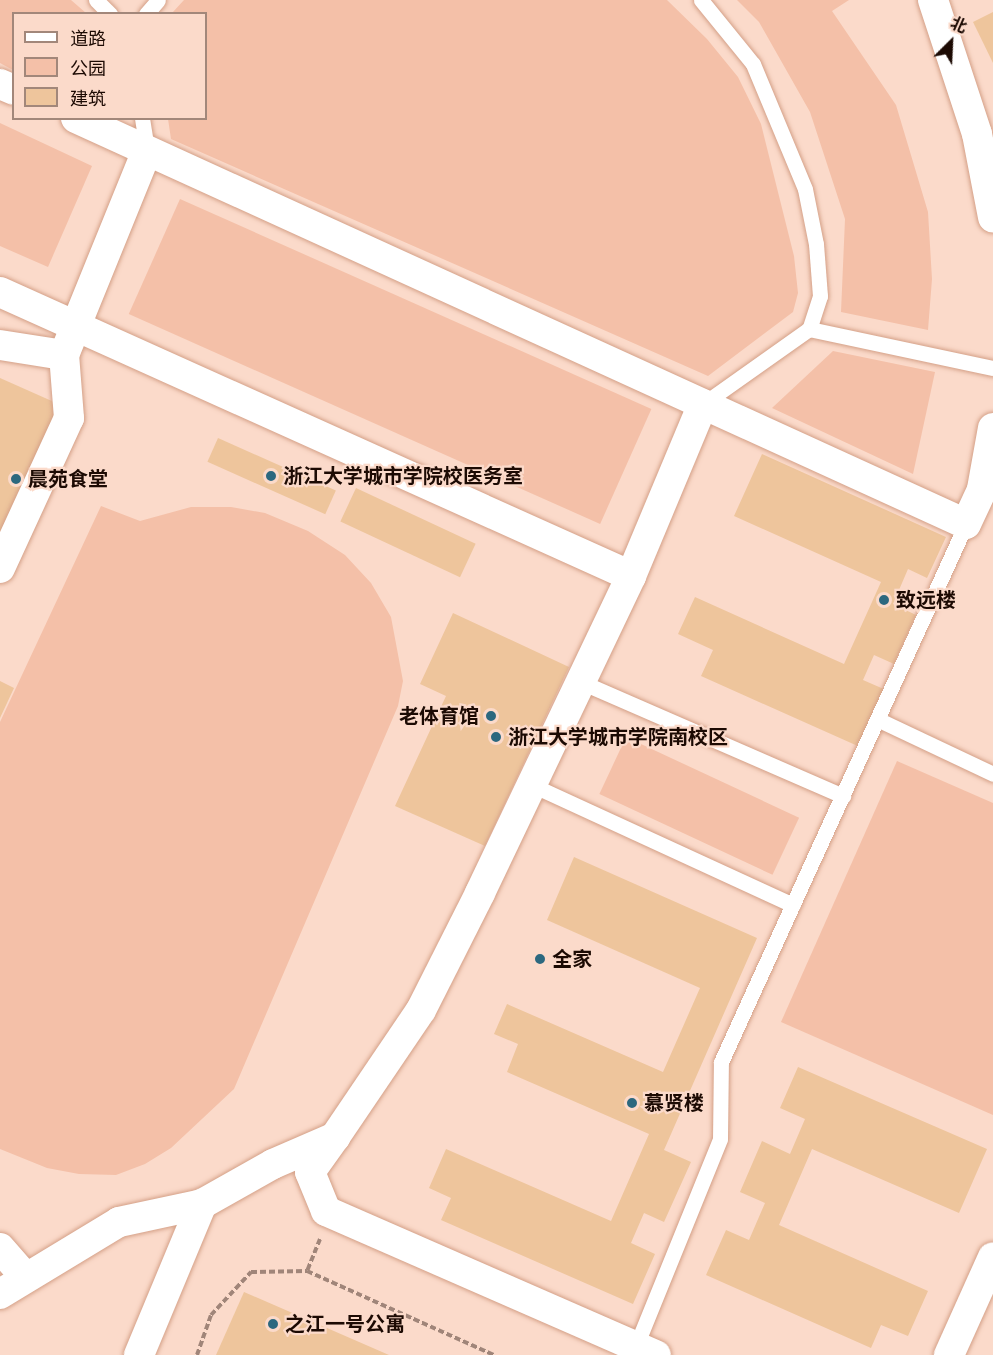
<!DOCTYPE html>
<html>
<head>
<meta charset="utf-8">
<style>
	body { margin:0 }
	#map { position:relative; width:993px; height:1355px; overflow:hidden; background:#fbdaca; font-family:"Work Sans","Noto Sans SC",sans-serif }
	div>[style] { position:absolute }
	.green>* { inset:0; background:#f4c0a8; transform-origin:0 0 }
	.building>* { inset:0; background:#eec59c; transform-origin:0 0 }
	.path>* { height:4px; margin-top:-2px; transform-origin:0; background:repeating-linear-gradient(90deg,#a08579 0 6px,transparent 0 9px) }
	.roads { filter:drop-shadow(0 0 2px #d4a087) drop-shadow(0 0 2px #d4a087) }
	.lane>* { height:15px; margin:-7.5px; padding:0 7.5px; transform-origin:7.5px; border-radius:7.5px; background:#fff }
	.street>* { height:30px; margin:-15px; padding:0 15px; transform-origin:15px; border-radius:15px; background:#fff }
	.dots>* { width:16px; height:16px; translate:-50% -50%; box-sizing:border-box; border:3px solid #fbdaca; border-radius:50% }
	span { translate:-50% -50%; white-space:nowrap; text-align:center; line-height:1.15; -webkit-text-stroke:4.5px #fbdaca; paint-order:stroke }
	.poi-label { font-size:20px; color:#1c0a03; font-weight:700 }
	.left { translate:0 -50%; text-align:left }
	.right { translate:-100% -50%; text-align:right }
	.legend { position:absolute; left:12px; top:12px; width:195px; height:108px; box-sizing:border-box; background:#fbdaca; border:2px solid #a2877a; margin:0; padding:8px 10px; list-style:none; font-size:18px; color:#1c0a03 }
	.legend li { display:flex; align-items:center; gap:12px; height:30px }
	.legend b { width:30px; border:2px solid #a2877a }
	.north { position:absolute; left:921px; top:12px; width:60px; height:60px; -webkit-text-stroke:4px #fbdaca; paint-order:stroke; rotate:24deg; font-size:16px; font-weight:700; line-height:24px; text-align:center; color:#1c0a03 }
	.north::after { content:''; display:block; margin:auto; width:21px; height:27px; background:#1c0a03; clip-path:polygon(50% 0,100% 100%,50% 72%,0 100%) }
</style>
</head>
<body>
<div id="map">
	<div class="green">
		<div style="clip-path:polygon(0 0,71px 0,86px 13px,14px 14px,13px 70px,0 63px)"></div>
		<div style="clip-path:polygon(184px 0,667px 0,707px 39px,738px 77px,761px 124px,794px 256px,798px 293px,793px 312px,708px 376px,171px 139px,168px 119px,206px 118px,206px 14px,172px 13px)"></div>
		<div style="clip-path:polygon(737px 0,849px 0,832px 11px,896px 105px,928px 212px,932px 279px,928px 330px,841px 312px,845px 219px,810px 112px,759px 22px)"></div>
		<div style="clip-path:polygon(0 123px,92px 166px,48px 267px,0 246px)"></div>
		<div style="left:180px;top:199px;width:516px;height:126px;rotate:24deg"></div>
		<div style="clip-path:polygon(833px 351px,935px 372px,913px 474px,772px 408px)"></div>
		<div style="clip-path:polygon(101px 506px,140px 521px,191px 507px,231px 507px,265px 513px,308px 531px,345px 555px,371px 583px,391px 617px,403px 681px,398px 706px,234px 1089px,171px 1148px,145px 1164px,116px 1175px,79px 1174px,47px 1168px,0 1149px,0 722px)"></div>
		<div style="left:626px;top:737px;width:191px;height:63px;rotate:25deg"></div>
		<div style="clip-path:polygon(897px 761px,993px 803px,993px 1115px,781px 1022px)"></div>
	</div>
	<div class="building">
		<div style="clip-path:polygon(993px 12px,993px 63px,973px 22px)"></div>
		<div style="clip-path:polygon(0 378px,63px 406px,0 551px)"></div>
		<div style="left:218px;top:438px;width:129px;height:26px;rotate:24deg"></div>
		<div style="clip-path:polygon(762px 454px,946px 537px,927px 578px,908px 569px,893px 604px,916px 615px,894px 664px,874px 655px,863px 680px,886px 690px,860px 747px,701px 676px,713px 650px,678px 634px,695px 597px,844px 664px,881px 582px,734px 516px)"></div>
		<div style="left:356px;top:488px;width:132px;height:37px;rotate:25deg"></div>
		<div style="clip-path:polygon(453px 613px,569px 667px,485px 846px,395px 806px,446px 696px,420px 684px)"></div>
		<div style="clip-path:polygon(0 681px,14px 688px,0 718px)"></div>
		<div style="clip-path:polygon(574px 857px,757px 938px,664px 1150px,691px 1162px,664px 1222px,644px 1213px,631px 1243px,655px 1254px,633px 1304px,441px 1220px,451px 1198px,429px 1188px,446px 1149px,611px 1221px,649px 1134px,507px 1072px,518px 1044px,494px 1034px,507px 1004px,663px 1072px,700px 988px,547px 920px)"></div>
		<div style="clip-path:polygon(798px 1067px,987px 1149px,959px 1213px,812px 1149px,779px 1225px,928px 1291px,908px 1336px,881px 1325px,871px 1348px,706px 1275px,726px 1230px,749px 1240px,765px 1203px,740px 1192px,762px 1141px,790px 1154px,805px 1119px,780px 1108px)"></div>
		<div style="clip-path:polygon(244px 1292px,389px 1355px,216px 1355px)"></div>
	</div>
	<div class="path">
		<div style="left:320px;top:1239px;width:35px;rotate:112deg"></div>
		<div style="left:307px;top:1271px;width:205px;rotate:24.2deg"></div>
		<div style="left:197px;top:1355px;width:42px;rotate:-70.7deg"></div>
		<div style="left:211px;top:1315px;width:59px;rotate:-47.1deg"></div>
		<div style="left:251px;top:1272px;width:56px;rotate:-1deg"></div>
	</div>
	<div class="roads">
		<div class="lane">
			<div style="left:96px;top:0;width:20px;rotate:45deg"></div>
			<div style="left:701px;top:0;width:82px;rotate:50.9deg"></div>
			<div style="left:753px;top:64px;width:135px;rotate:67.4deg"></div>
			<div style="left:805px;top:189px;width:56px;rotate:78.7deg"></div>
			<div style="left:816px;top:244px;width:52px;rotate:85.6deg"></div>
			<div style="left:820px;top:296px;width:35px;rotate:108deg"></div>
			<div style="left:146px;top:14px;width:18px;rotate:-49deg"></div>
			<div style="left:142px;top:118px;width:33px;rotate:81deg"></div>
			<div style="left:703px;top:404px;width:130px;rotate:-35.3deg"></div>
			<div style="left:809px;top:329px;width:188px;rotate:12deg"></div>
			<div style="left:581px;top:682px;width:286px;rotate:23.5deg"></div>
			<div style="left:879px;top:720px;width:126px;rotate:25.3deg"></div>
			<div style="left:532px;top:785px;width:287px;rotate:24.7deg"></div>
			<div style="left:636px;top:1346px;width:223px;rotate:-67.9deg"></div>
			<div style="left:720px;top:1139px;width:77px;rotate:-89.3deg"></div>
			<div style="left:721px;top:1062px;width:591px;rotate:-65.52deg"></div>
		</div>
		<div class="street">
			<div style="left:933px;top:0;width:141px;rotate:71.8deg"></div>
			<div style="left:977px;top:134px;width:85px;rotate:79.1deg"></div>
			<div style="left:0;top:84px;width:15px;rotate:23deg"></div>
			<div style="left:76px;top:118px;width:978px;rotate:24.52deg"></div>
			<div style="left:966px;top:524px;width:38px;rotate:-65deg"></div>
			<div style="left:982px;top:489px;width:62px;rotate:-79.8deg"></div>
			<div style="left:0;top:292px;width:692px;rotate:24.23deg"></div>
			<div style="left:0;top:345px;width:65px;rotate:8.9deg"></div>
			<div style="left:64px;top:355px;width:220px;rotate:-67.9deg"></div>
			<div style="left:0;top:568px;width:165px;rotate:-65.3deg"></div>
			<div style="left:69px;top:418px;width:63px;rotate:-94.5deg"></div>
			<div style="left:335px;top:1137px;width:43px;rotate:125.5deg"></div>
			<div style="left:310px;top:1172px;width:42px;rotate:67.7deg"></div>
			<div style="left:326px;top:1211px;width:360px;rotate:23.6deg"></div>
			<div style="left:0;top:1248px;width:38px;rotate:49deg"></div>
			<div style="left:0;top:1294px;width:139px;rotate:-31.2deg"></div>
			<div style="left:119px;top:1222px;width:85px;rotate:-12.2deg"></div>
			<div style="left:202px;top:1204px;width:81px;rotate:-29.4deg"></div>
			<div style="left:273px;top:1164px;width:68px;rotate:-23.5deg"></div>
			<div style="left:335px;top:1137px;width:153px;rotate:-55.9deg"></div>
			<div style="left:421px;top:1010px;width:131px;rotate:-63.2deg"></div>
			<div style="left:480px;top:893px;width:351px;rotate:-64.5deg"></div>
			<div style="left:631px;top:576px;width:186px;rotate:-67.3deg"></div>
			<div style="left:139px;top:1355px;width:164px;rotate:-67.4deg"></div>
			<div style="left:949px;top:1355px;width:107px;rotate:-65.8deg"></div>
		</div>
	</div>
	<div class="dots">
		<div style="left:271px;top:476px;background:#2c687f"></div>
		<div style="left:16px;top:479px;background:#2c687f"></div>
		<div style="left:884px;top:600px;background:#2c687f"></div>
		<div style="left:491px;top:716px;background:#2c687f"></div>
		<div style="left:496px;top:737px;background:#2c687f"></div>
		<div style="left:540px;top:959px;background:#2c687f"></div>
		<div style="left:632px;top:1103px;background:#2c687f"></div>
		<div style="left:273px;top:1324px;background:#2c687f"></div>
	</div>
	<div class="poi-label">
		<span class="left" style="left:283px;top:476px">浙江大学城市学院校医务室</span>
		<span class="left" style="left:28px;top:479px">晨苑食堂</span>
		<span class="left" style="left:896px;top:600px">致远楼</span>
		<span class="right" style="left:479px;top:716px">老体育馆</span>
		<span class="left" style="left:508px;top:737px">浙江大学城市学院南校区</span>
		<span class="left" style="left:552px;top:959px">全家</span>
		<span class="left" style="left:644px;top:1103px">慕贤楼</span>
		<span class="left" style="left:285px;top:1324px">之江一号公寓</span>
	</div>
	<ul class="legend">
	<li><b style="height:8px;background:#fff"></b>道路</li>
	<li><b style="height:16px;background:#f4c0a8"></b>公园</li>
	<li><b style="height:16px;background:#eec59c"></b>建筑</li>
	</ul>
	<div class="north">北</div>
</div>
</body>
</html>
